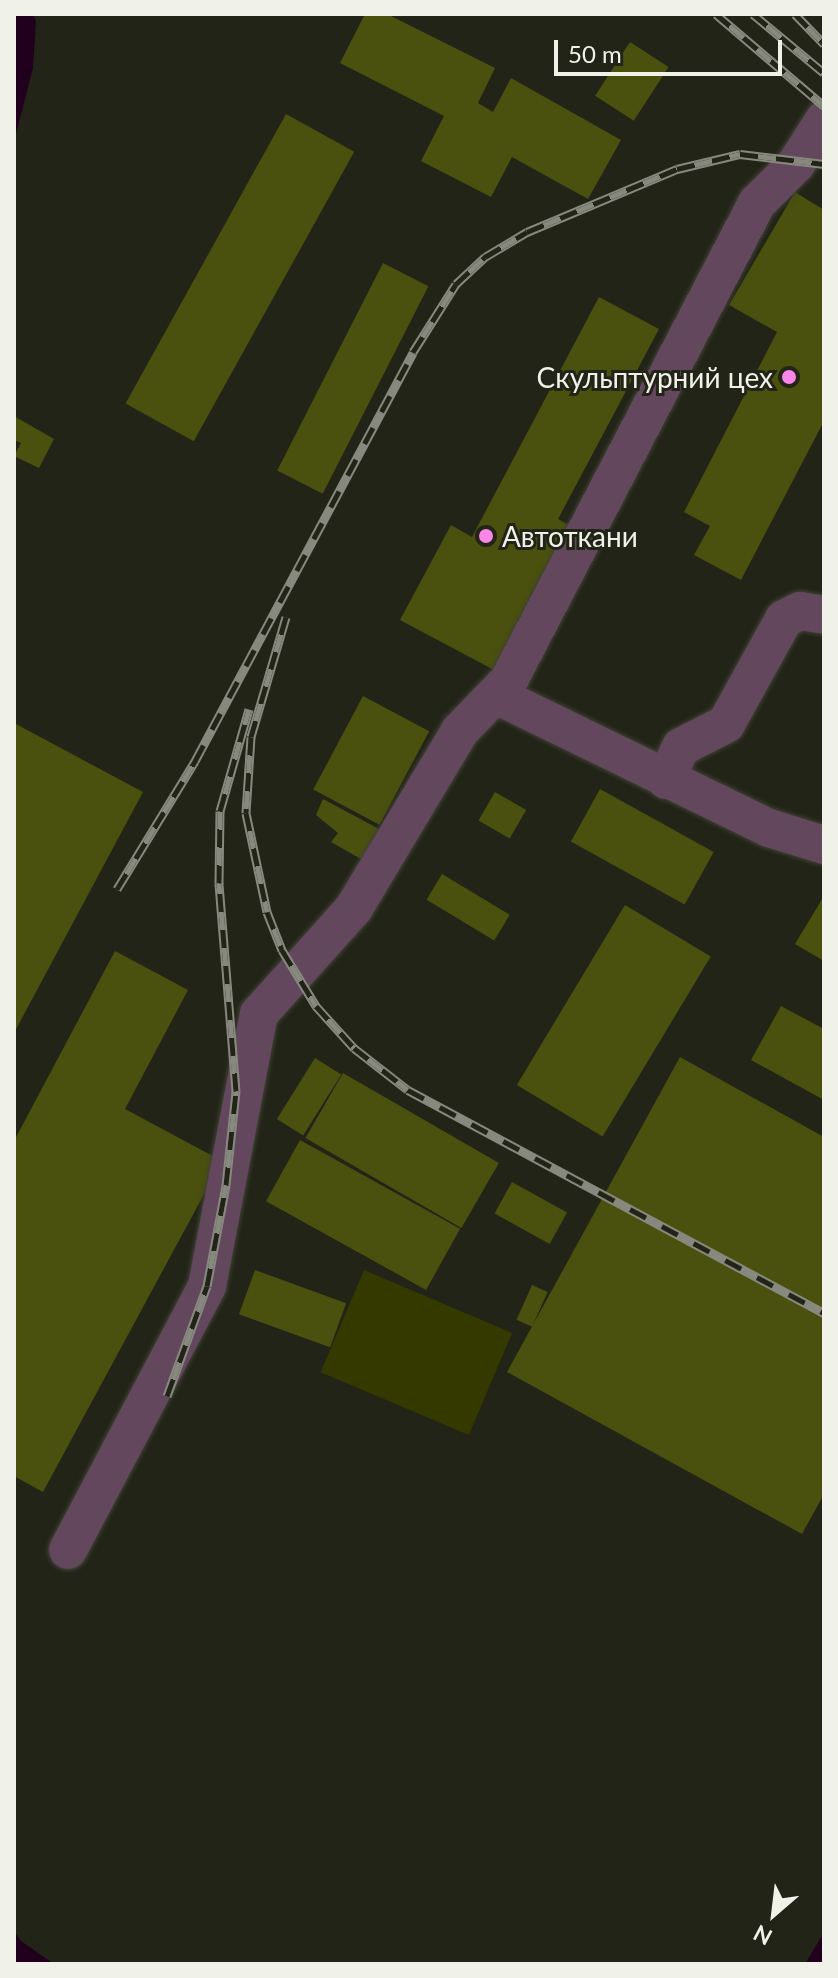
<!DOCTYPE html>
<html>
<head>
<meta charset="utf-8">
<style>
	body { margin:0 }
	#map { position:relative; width:838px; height:1978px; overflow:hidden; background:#222417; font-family:Lato,sans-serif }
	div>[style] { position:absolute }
	.green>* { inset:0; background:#343900; transform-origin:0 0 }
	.water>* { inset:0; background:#20001c }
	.building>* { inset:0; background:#4a510e; transform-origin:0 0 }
	.roads { filter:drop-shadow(0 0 2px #3f4134) drop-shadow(0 0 2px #3f4134) }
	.minor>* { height:38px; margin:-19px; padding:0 19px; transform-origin:19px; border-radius:19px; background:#62475d }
	.rail>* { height:9px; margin-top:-4.5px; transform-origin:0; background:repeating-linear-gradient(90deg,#222417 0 18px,#87897e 0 36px); box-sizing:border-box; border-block:2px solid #87897e }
	.dots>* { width:22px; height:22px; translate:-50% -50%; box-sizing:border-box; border:4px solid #222417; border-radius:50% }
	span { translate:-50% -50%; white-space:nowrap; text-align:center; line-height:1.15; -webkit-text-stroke:6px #222417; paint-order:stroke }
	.poi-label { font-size:28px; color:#f0f1e9 }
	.right { translate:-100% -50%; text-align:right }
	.left { translate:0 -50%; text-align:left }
	.frame { position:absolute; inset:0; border:16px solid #f0f1e9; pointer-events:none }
	.north { position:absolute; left:734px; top:1874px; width:80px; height:80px; -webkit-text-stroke:6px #222417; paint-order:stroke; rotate:208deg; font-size:22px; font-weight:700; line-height:32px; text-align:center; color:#f0f1e9 }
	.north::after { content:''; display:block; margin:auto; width:28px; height:36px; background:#f0f1e9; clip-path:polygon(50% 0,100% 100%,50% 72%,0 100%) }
	.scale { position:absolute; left:554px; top:40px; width:228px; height:36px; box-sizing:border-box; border:4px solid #f0f1e9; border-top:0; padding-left:10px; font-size:24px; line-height:28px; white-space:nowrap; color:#f0f1e9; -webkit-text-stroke:6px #222417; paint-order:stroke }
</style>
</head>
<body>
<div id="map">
	<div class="green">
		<div style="left:364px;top:1270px;width:161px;height:111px;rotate:23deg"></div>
	</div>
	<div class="water">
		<div style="clip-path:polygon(14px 14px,33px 14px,36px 21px,33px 68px,14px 142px)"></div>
		<div style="clip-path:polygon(14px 1931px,21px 1941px,54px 1964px,14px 1964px)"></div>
		<div style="clip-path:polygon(824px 1931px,824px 1964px,805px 1964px,823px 1934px)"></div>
	</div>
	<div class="building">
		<div style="clip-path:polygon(365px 14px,387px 14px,495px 68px,478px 103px,493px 112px,511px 78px,621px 140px,588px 199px,512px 157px,491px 197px,421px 161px,444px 116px,340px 63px)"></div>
		<div style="left:630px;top:42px;width:46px;height:64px;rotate:33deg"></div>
		<div style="left:286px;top:114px;width:78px;height:331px;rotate:29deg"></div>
		<div style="clip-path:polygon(795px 192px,824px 210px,824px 421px,741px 580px,694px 555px,710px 526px,684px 512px,777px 332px,729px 305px)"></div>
		<div style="left:383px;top:263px;width:51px;height:233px;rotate:27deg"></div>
		<div style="clip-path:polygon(599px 297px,659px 329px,558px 519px,573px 527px,496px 671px,400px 620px,451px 525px,472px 537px)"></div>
		<div style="clip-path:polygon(14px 416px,54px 439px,39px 468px,14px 456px,21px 443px,14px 440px)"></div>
		<div style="left:363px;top:696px;width:75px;height:106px;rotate:28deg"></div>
		<div style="clip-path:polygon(14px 723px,143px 792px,14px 1033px)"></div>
		<div style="left:600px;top:789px;width:130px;height:60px;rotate:29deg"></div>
		<div style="left:495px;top:792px;width:36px;height:33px;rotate:30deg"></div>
		<div style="clip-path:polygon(323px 799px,379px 829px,361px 859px,331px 842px,338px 833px,316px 815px)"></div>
		<div style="left:442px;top:874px;width:79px;height:30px;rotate:31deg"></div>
		<div style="clip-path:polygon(824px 896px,824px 961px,795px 944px)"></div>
		<div style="left:625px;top:905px;width:100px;height:210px;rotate:31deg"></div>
		<div style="clip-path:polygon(115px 951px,188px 990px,125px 1109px,222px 1161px,43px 1492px,14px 1476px,14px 1141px)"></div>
		<div style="clip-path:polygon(781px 1006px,824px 1029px,824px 1100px,751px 1060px)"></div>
		<div style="clip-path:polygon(680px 1057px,824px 1137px,824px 1494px,802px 1534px,507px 1372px)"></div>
		<div style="left:315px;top:1058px;width:31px;height:72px;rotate:32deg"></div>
		<div style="left:343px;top:1073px;width:180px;height:75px;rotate:30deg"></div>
		<div style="left:300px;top:1140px;width:183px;height:70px;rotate:29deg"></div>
		<div style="left:512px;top:1182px;width:63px;height:36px;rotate:29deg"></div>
		<div style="left:255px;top:1270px;width:97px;height:47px;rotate:20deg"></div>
		<div style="left:532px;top:1285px;width:17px;height:38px;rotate:24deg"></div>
	</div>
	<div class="roads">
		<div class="minor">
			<div style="left:496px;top:695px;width:304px;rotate:26deg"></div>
			<div style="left:769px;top:828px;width:58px;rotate:17.2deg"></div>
			<div style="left:666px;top:780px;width:36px;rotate:-66deg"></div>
			<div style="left:681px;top:747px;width:51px;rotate:-27.1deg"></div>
			<div style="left:726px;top:724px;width:120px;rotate:-61.1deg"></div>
			<div style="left:784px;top:619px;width:18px;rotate:-27deg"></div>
			<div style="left:800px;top:611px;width:24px;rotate:9deg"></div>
			<div style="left:68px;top:1550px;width:298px;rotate:-62.2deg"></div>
			<div style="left:207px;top:1286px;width:277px;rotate:-79.2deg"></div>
			<div style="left:259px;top:1014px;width:142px;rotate:-48.1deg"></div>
			<div style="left:354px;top:908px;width:206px;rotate:-59.1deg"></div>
			<div style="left:460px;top:731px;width:71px;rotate:-46.1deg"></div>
			<div style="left:509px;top:680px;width:538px;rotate:-62.53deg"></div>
			<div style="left:757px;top:203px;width:55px;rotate:-45deg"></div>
			<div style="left:796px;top:164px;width:52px;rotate:-57.5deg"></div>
		</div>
	</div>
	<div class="rail">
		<div style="left:716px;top:14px;width:142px;rotate:40.4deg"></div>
		<div style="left:753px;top:14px;width:92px;rotate:39.7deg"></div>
		<div style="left:795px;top:14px;width:42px;rotate:46deg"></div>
		<div style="left:286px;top:617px;width:125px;rotate:106.3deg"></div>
		<div style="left:251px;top:737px;width:76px;rotate:93.8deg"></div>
		<div style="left:246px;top:813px;width:101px;rotate:78deg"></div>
		<div style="left:267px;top:912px;width:41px;rotate:68.5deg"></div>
		<div style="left:282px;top:950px;width:66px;rotate:58.7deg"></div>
		<div style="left:316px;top:1006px;width:57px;rotate:47.9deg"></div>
		<div style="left:354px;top:1048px;width:68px;rotate:37.9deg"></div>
		<div style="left:408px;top:1090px;width:472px;rotate:28.2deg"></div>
		<div style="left:117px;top:889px;width:150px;rotate:-58.6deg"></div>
		<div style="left:195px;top:761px;width:463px;rotate:-61.9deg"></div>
		<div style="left:413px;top:352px;width:80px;rotate:-57.7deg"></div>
		<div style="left:456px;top:284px;width:40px;rotate:-43deg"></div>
		<div style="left:485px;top:257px;width:49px;rotate:-30.8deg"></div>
		<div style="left:527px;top:232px;width:163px;rotate:-22.8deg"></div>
		<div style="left:677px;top:169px;width:65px;rotate:-13.4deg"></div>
		<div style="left:740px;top:154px;width:85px;rotate:6.8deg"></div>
		<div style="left:167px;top:1396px;width:117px;rotate:-70deg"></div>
		<div style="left:207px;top:1286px;width:103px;rotate:-79.3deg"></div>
		<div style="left:226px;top:1185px;width:95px;rotate:-83.9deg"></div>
		<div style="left:236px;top:1091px;width:209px;rotate:-94.7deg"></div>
		<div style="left:219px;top:883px;width:72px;rotate:-89.2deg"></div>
		<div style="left:220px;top:811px;width:106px;rotate:-74.1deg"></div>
	</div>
	<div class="dots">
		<div style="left:789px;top:377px;background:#fa87e8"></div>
		<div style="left:486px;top:536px;background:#fa87e8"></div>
	</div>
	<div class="poi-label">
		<span class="right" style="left:773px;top:377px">Скульптурний цех</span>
		<span class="left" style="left:502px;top:536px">Автоткани</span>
	</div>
	<div class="frame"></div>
	<div class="north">N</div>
	<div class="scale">50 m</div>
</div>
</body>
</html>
